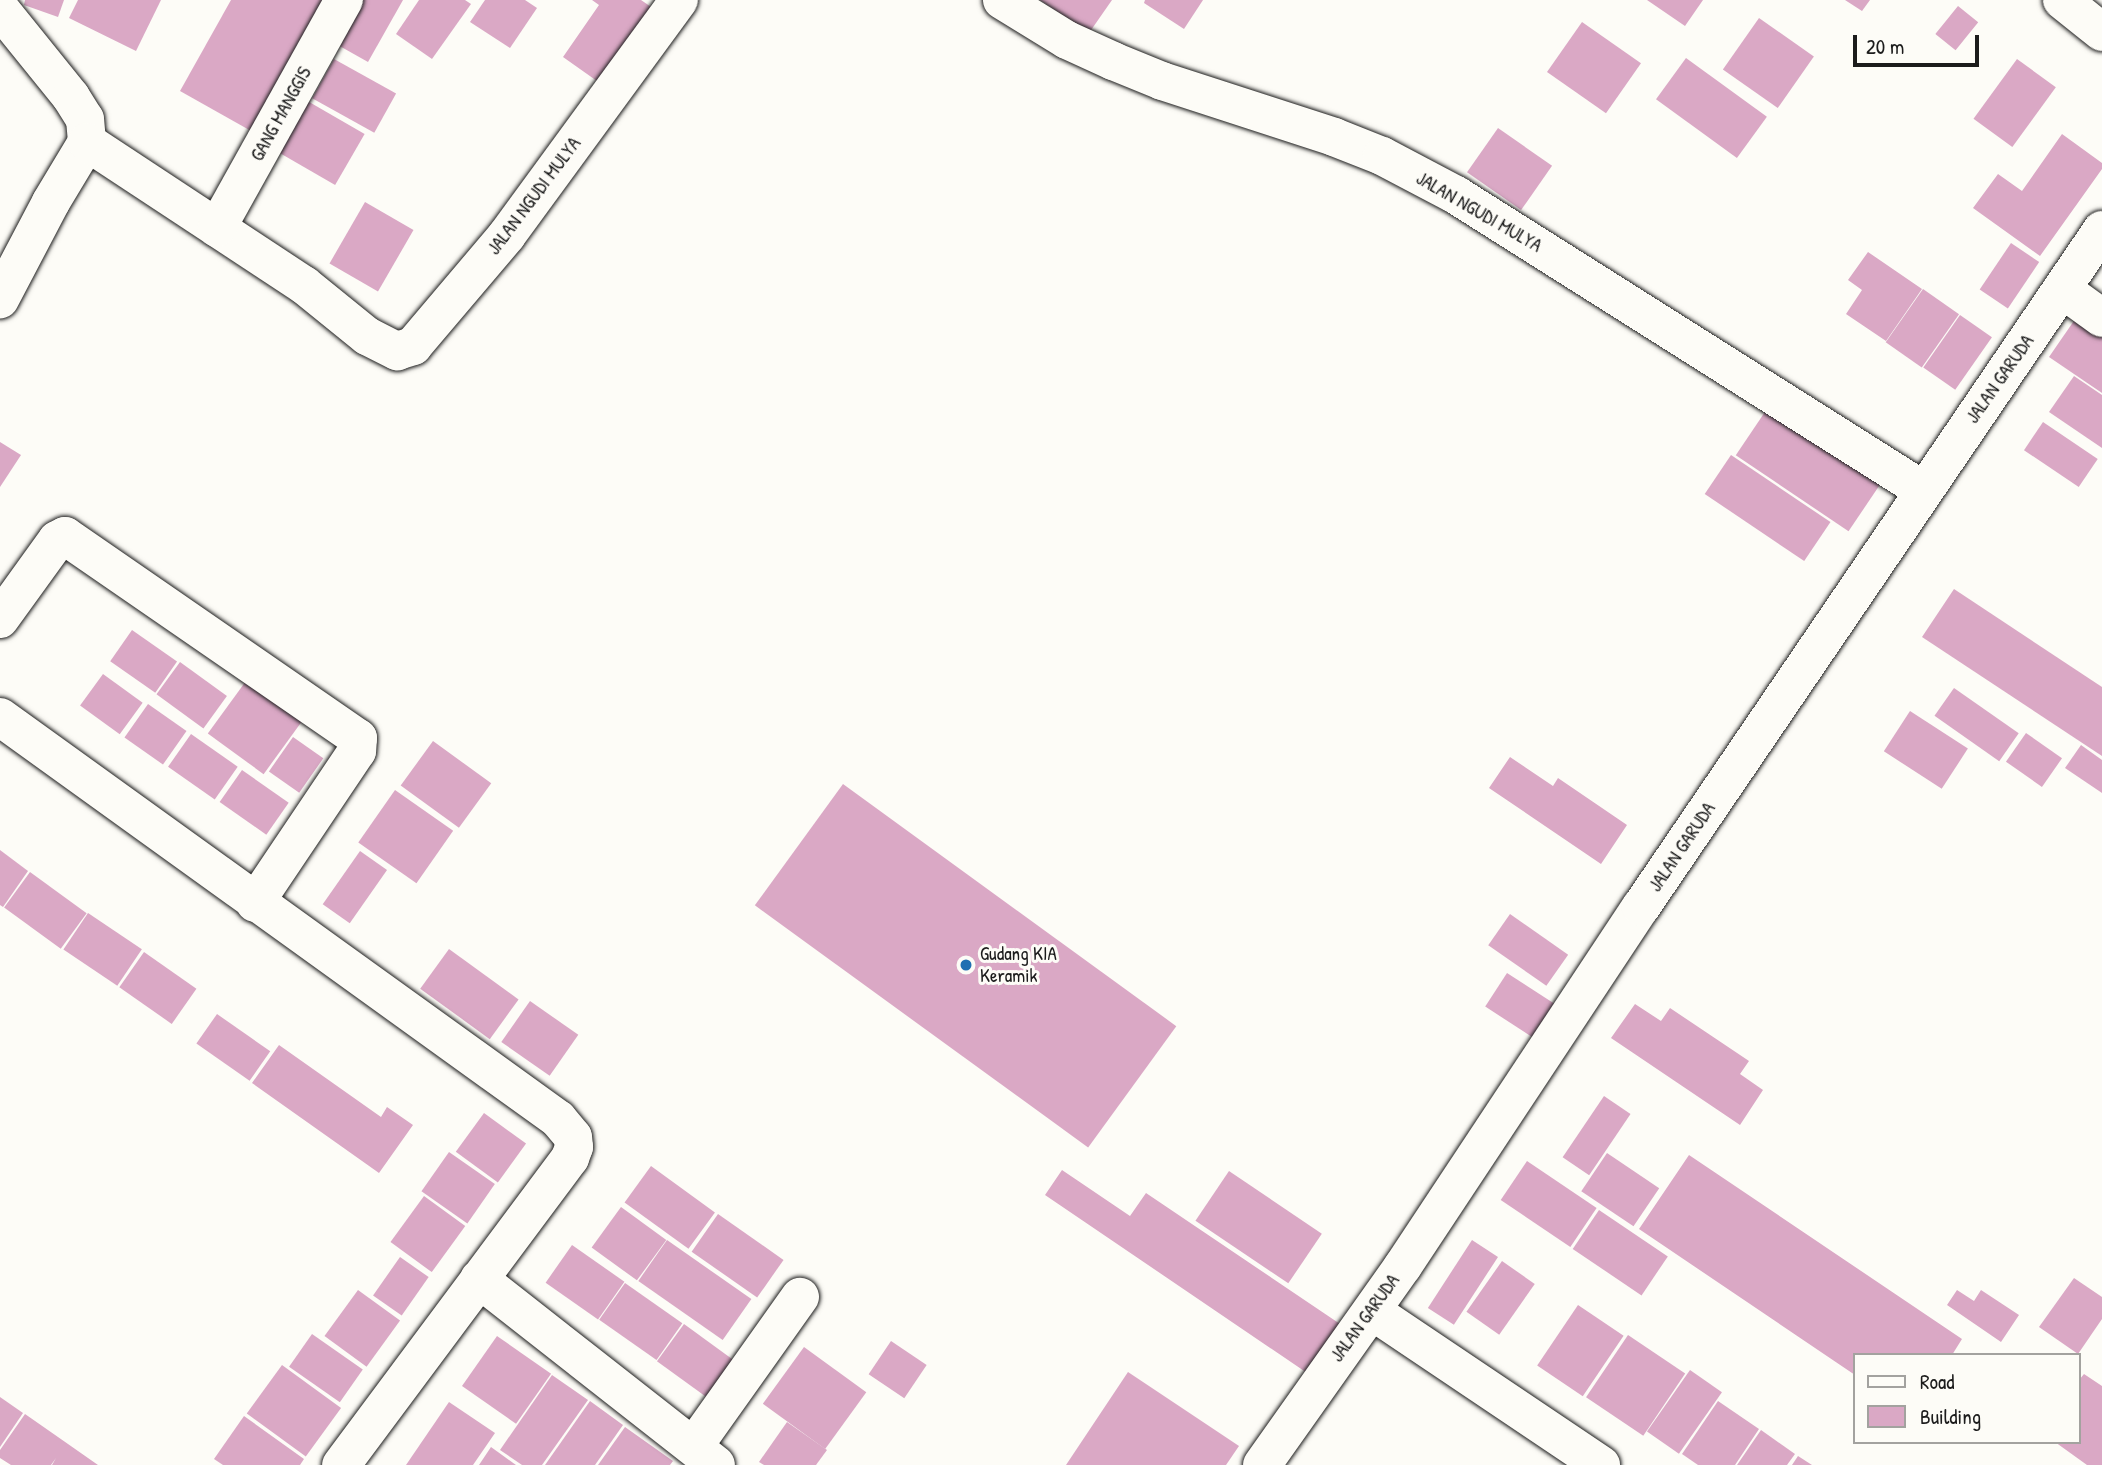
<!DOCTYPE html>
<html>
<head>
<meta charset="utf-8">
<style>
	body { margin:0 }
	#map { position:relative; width:2102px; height:1465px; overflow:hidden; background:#fdfcf7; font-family:"Patrick Hand",sans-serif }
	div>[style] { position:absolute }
	.building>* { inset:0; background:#daa8c5; transform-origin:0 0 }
	.roads { filter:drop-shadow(0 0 2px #1c1c1c) drop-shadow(0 0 2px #1c1c1c) }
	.minor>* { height:38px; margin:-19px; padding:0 19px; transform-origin:19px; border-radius:19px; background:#fdfcf7 }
	.secondary>* { height:38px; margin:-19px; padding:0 19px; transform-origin:19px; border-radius:19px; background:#fdfcf7 }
	.dots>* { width:19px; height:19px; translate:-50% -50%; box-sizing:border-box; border:4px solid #fdfcf7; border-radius:50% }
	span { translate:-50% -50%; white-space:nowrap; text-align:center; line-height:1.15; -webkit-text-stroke:6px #fdfcf7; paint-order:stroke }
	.street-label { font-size:19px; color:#1c1c1c }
	.poi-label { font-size:19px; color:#1c1c1c }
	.left { translate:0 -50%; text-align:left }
	.legend { position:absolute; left:1853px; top:1353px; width:228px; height:91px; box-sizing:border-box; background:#fdfcf7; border:2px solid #a3a29f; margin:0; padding:9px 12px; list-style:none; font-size:21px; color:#1c1c1c }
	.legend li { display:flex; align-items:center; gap:14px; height:35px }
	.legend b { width:35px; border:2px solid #a3a29f }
	.scale { position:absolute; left:1853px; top:35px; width:126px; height:32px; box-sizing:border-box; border:4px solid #1c1c1c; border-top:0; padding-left:9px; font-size:21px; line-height:24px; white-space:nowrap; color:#1c1c1c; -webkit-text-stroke:5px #fdfcf7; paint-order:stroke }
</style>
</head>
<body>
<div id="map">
	<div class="building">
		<div style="clip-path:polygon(25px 0,64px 0,58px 17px,24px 5px)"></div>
		<div style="clip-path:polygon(78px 0,161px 0,136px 51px,69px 18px)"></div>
		<div style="clip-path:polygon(231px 0,334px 0,258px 135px,180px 91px)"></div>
		<div style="clip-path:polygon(361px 0,403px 0,368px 62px,336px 44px)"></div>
		<div style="clip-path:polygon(419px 0,465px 0,471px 4px,432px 59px,396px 34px)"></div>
		<div style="clip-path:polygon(485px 0,525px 0,537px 8px,510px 48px,470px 22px)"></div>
		<div style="clip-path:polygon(592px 0,641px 0,657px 11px,604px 86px,563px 57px,599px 5px)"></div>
		<div style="clip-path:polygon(1040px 0,1112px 0,1089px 33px)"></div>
		<div style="clip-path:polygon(1145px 0,1203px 0,1184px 29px,1144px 3px)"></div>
		<div style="clip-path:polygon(1647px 0,1703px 0,1685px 26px)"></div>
		<div style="clip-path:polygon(1845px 0,1870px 0,1862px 11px)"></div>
		<div style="left:1958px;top:6px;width:26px;height:36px;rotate:39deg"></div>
		<div style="left:1759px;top:18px;width:67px;height:63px;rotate:35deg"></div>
		<div style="left:1582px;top:22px;width:72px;height:61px;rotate:35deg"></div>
		<div style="left:1686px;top:58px;width:100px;height:51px;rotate:36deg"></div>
		<div style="left:334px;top:59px;width:71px;height:45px;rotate:29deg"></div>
		<div style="left:2017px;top:59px;width:48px;height:74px;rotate:36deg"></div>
		<div style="left:304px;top:99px;width:70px;height:59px;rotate:30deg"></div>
		<div style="left:1498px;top:128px;width:66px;height:54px;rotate:35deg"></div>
		<div style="clip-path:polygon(2062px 134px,2102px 163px,2102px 169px,2040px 256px,1973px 208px,1998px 174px,2022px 191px)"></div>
		<div style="left:365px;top:202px;width:56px;height:71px;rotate:30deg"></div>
		<div style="left:2011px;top:243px;width:34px;height:56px;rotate:34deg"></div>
		<div style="clip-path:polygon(1868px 252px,1922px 289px,1886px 341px,1846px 314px,1862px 290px,1848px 280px)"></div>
		<div style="left:1923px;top:289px;width:44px;height:65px;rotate:35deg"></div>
		<div style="clip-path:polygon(2080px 312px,2102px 326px,2102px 393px,2049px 357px)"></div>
		<div style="left:1960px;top:315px;width:39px;height:64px;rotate:35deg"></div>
		<div style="clip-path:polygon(2074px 376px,2102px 395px,2102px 448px,2049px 412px)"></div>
		<div style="left:1771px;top:403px;width:136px;height:63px;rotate:34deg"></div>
		<div style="left:2043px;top:422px;width:66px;height:34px;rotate:34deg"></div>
		<div style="clip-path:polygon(0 442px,21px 455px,0 487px)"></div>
		<div style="left:1731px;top:455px;width:120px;height:47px;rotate:34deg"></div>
		<div style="clip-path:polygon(1954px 589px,2102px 687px,2102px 756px,1922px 637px)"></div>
		<div style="left:132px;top:630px;width:55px;height:38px;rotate:35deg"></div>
		<div style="left:180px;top:662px;width:58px;height:40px;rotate:36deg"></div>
		<div style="left:103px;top:674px;width:49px;height:39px;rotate:36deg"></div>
		<div style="left:246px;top:681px;width:69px;height:65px;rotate:36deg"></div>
		<div style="left:1954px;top:688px;width:79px;height:34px;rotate:35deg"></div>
		<div style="left:148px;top:704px;width:47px;height:41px;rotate:35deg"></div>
		<div style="left:1910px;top:711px;width:69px;height:48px;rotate:33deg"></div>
		<div style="left:2026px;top:733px;width:44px;height:35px;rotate:35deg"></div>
		<div style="left:191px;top:734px;width:57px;height:40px;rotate:35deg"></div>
		<div style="left:293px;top:737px;width:37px;height:42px;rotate:35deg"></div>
		<div style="left:433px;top:741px;width:72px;height:55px;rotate:36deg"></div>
		<div style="clip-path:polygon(2081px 745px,2102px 760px,2102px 793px,2065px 768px)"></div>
		<div style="clip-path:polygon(1510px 757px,1553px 786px,1558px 778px,1627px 825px,1601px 864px,1489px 788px)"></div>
		<div style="left:242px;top:770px;width:57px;height:39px;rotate:35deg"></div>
		<div style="left:843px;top:784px;width:412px;height:150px;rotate:36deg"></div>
		<div style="left:395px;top:790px;width:71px;height:64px;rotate:35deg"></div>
		<div style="clip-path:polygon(0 850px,28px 871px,3px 907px,0 905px)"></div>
		<div style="left:360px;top:851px;width:33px;height:65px;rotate:35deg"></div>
		<div style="left:30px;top:872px;width:70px;height:44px;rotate:36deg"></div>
		<div style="left:88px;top:913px;width:65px;height:44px;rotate:34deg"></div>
		<div style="left:1510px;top:914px;width:71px;height:38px;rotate:35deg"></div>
		<div style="left:449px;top:949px;width:86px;height:49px;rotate:36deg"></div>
		<div style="left:144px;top:952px;width:64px;height:43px;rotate:35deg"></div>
		<div style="left:1507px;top:973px;width:64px;height:40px;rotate:33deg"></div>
		<div style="left:530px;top:1001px;width:59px;height:50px;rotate:35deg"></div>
		<div style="clip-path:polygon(1635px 1004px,1661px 1021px,1670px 1008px,1749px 1061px,1740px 1074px,1763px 1090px,1740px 1125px,1611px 1038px)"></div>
		<div style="left:217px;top:1014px;width:65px;height:36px;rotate:35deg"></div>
		<div style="clip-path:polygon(279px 1045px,381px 1117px,387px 1107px,413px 1125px,379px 1173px,252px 1083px)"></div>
		<div style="left:1604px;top:1096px;width:32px;height:74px;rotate:34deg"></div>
		<div style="left:484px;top:1113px;width:52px;height:48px;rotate:36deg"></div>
		<div style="left:449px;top:1152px;width:56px;height:48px;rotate:35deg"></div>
		<div style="left:1607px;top:1153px;width:63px;height:46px;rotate:34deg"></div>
		<div style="clip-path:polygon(1689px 1155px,1962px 1339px,1952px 1355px,1855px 1355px,1855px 1375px,1639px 1229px)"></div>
		<div style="left:1527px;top:1161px;width:84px;height:47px;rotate:34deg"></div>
		<div style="left:651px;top:1166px;width:79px;height:45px;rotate:36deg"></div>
		<div style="clip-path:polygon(1062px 1170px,1130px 1216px,1146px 1193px,1346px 1328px,1313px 1377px,1045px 1195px)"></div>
		<div style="left:1229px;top:1171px;width:112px;height:60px;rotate:34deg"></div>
		<div style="left:424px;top:1196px;width:51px;height:57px;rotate:36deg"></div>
		<div style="left:621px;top:1207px;width:56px;height:50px;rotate:36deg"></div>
		<div style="left:1599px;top:1210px;width:83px;height:47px;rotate:34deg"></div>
		<div style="left:718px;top:1214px;width:80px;height:46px;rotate:35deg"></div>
		<div style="left:667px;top:1240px;width:103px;height:50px;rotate:35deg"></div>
		<div style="left:1472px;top:1240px;width:31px;height:81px;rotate:33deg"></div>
		<div style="left:572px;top:1245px;width:64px;height:46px;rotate:35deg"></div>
		<div style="left:400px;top:1257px;width:35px;height:47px;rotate:35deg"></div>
		<div style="left:1502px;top:1261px;width:40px;height:62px;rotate:35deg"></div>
		<div style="clip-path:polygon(2074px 1278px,2102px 1297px,2102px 1319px,2078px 1354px,2039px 1327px)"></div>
		<div style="left:625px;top:1283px;width:70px;height:45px;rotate:35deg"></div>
		<div style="left:358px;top:1290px;width:52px;height:57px;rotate:36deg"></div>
		<div style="clip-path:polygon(1957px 1290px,1974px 1301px,1981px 1290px,2019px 1315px,2001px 1342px,1947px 1305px)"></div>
		<div style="left:1578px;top:1305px;width:55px;height:73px;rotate:34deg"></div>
		<div style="left:684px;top:1324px;width:67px;height:46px;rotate:36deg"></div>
		<div style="left:312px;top:1334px;width:62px;height:40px;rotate:35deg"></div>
		<div style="left:1628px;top:1335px;width:69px;height:75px;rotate:34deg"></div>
		<div style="left:497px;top:1336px;width:66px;height:61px;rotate:35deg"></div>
		<div style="left:891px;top:1341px;width:43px;height:40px;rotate:34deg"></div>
		<div style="left:804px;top:1347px;width:77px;height:70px;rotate:36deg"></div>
		<div style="left:282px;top:1365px;width:73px;height:60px;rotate:36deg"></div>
		<div style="left:1690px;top:1370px;width:39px;height:75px;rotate:35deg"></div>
		<div style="clip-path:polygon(1128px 1372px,1239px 1446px,1226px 1465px,1066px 1465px)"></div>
		<div style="clip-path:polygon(2084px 1374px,2102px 1386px,2102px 1465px,2087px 1465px,2055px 1442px,2079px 1442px,2079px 1380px)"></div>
		<div style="clip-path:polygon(552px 1375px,588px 1400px,542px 1465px,522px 1465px,500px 1450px)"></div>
		<div style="clip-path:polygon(0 1397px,23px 1413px,0 1447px)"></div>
		<div style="clip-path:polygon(590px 1401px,623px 1425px,595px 1465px,545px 1465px)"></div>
		<div style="clip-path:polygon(1718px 1401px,1759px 1429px,1735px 1465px,1698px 1465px,1682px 1454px)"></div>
		<div style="clip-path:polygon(449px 1402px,495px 1433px,473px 1465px,406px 1465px)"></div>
		<div style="clip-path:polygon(25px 1414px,68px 1444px,98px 1465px,52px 1465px,56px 1458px,51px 1465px,11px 1465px,0 1458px,0 1450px)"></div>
		<div style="clip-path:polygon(244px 1416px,304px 1459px,300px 1465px,223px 1465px,214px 1459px)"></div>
		<div style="clip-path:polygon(787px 1422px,827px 1450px,816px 1465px,764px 1465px,759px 1462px)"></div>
		<div style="clip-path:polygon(625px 1427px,673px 1461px,670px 1465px,598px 1465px)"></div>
		<div style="clip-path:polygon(1761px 1430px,1795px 1454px,1787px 1465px,1737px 1465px)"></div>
		<div style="clip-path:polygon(491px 1447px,516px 1465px,479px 1465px)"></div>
		<div style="clip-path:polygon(1798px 1456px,1812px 1465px,1792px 1465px)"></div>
	</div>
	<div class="roads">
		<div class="minor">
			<div style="left:1002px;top:0;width:76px;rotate:31.6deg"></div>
			<div style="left:1067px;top:40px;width:51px;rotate:24.5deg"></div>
			<div style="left:1113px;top:61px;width:53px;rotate:22.2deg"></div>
			<div style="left:1162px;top:81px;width:181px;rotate:18deg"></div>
			<div style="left:1334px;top:137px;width:52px;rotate:21.6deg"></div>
			<div style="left:1382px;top:156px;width:84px;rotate:27.8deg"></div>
			<div style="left:1456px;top:195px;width:552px;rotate:32.28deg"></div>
			<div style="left:2062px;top:0;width:51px;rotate:38.7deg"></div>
			<div style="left:0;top:9px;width:113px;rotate:51.1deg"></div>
			<div style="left:71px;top:97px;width:26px;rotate:58deg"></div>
			<div style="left:85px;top:119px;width:23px;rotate:85deg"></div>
			<div style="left:87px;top:142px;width:70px;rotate:121deg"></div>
			<div style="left:51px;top:202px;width:110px;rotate:117.7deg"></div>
			<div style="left:87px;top:142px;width:260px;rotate:33.4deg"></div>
			<div style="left:304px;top:285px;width:81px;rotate:39deg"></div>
			<div style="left:367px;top:336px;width:34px;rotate:27deg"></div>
			<div style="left:397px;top:351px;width:17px;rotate:-17deg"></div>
			<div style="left:413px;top:346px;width:145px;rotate:-49.7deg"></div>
			<div style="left:507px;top:235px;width:291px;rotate:-53.8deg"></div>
			<div style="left:217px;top:228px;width:261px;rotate:-60.9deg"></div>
			<div style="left:2062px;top:289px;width:49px;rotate:35.9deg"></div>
			<div style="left:0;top:619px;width:97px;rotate:-54.2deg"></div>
			<div style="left:57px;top:540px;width:9px;rotate:-27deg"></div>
			<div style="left:65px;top:536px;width:356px;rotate:34.6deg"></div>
			<div style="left:358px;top:738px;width:13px;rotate:94deg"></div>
			<div style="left:357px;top:751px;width:183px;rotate:123.9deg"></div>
			<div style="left:0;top:717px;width:688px;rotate:35.77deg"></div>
			<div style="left:558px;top:1119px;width:23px;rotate:50deg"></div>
			<div style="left:573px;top:1137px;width:10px;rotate:84deg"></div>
			<div style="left:574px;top:1147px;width:12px;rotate:110deg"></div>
			<div style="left:570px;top:1158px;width:383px;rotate:126.7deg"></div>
			<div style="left:479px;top:1279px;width:301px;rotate:38.1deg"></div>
			<div style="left:1372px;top:1311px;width:276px;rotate:33.9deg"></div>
			<div style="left:694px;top:1446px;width:183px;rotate:-54.6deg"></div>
		</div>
		<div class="secondary">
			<div style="left:1262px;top:1465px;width:244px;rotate:-54.7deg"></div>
			<div style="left:1403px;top:1266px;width:431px;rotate:-56.5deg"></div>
			<div style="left:1641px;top:907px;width:819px;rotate:-55.75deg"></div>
		</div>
	</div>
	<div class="dots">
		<div style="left:966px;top:965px;background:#1f6fb2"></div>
	</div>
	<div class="street-label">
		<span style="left:281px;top:114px;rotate:-61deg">GANG MANGGIS</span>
		<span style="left:534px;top:196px;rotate:-53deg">JALAN NGUDI MULYA</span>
		<span style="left:1479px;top:212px;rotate:30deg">JALAN NGUDI MULYA</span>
		<span style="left:2000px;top:379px;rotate:-55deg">JALAN GARUDA</span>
		<span style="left:1682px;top:847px;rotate:-56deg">JALAN GARUDA</span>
		<span style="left:1365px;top:1318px;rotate:-54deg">JALAN GARUDA</span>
	</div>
	<div class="poi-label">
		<span class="left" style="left:980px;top:965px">Gudang KIA<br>Keramik</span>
	</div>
	<ul class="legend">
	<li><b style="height:9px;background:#fdfcf7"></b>Road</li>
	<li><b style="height:19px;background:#daa8c5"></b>Building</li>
	</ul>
	<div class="scale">20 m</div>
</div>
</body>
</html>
